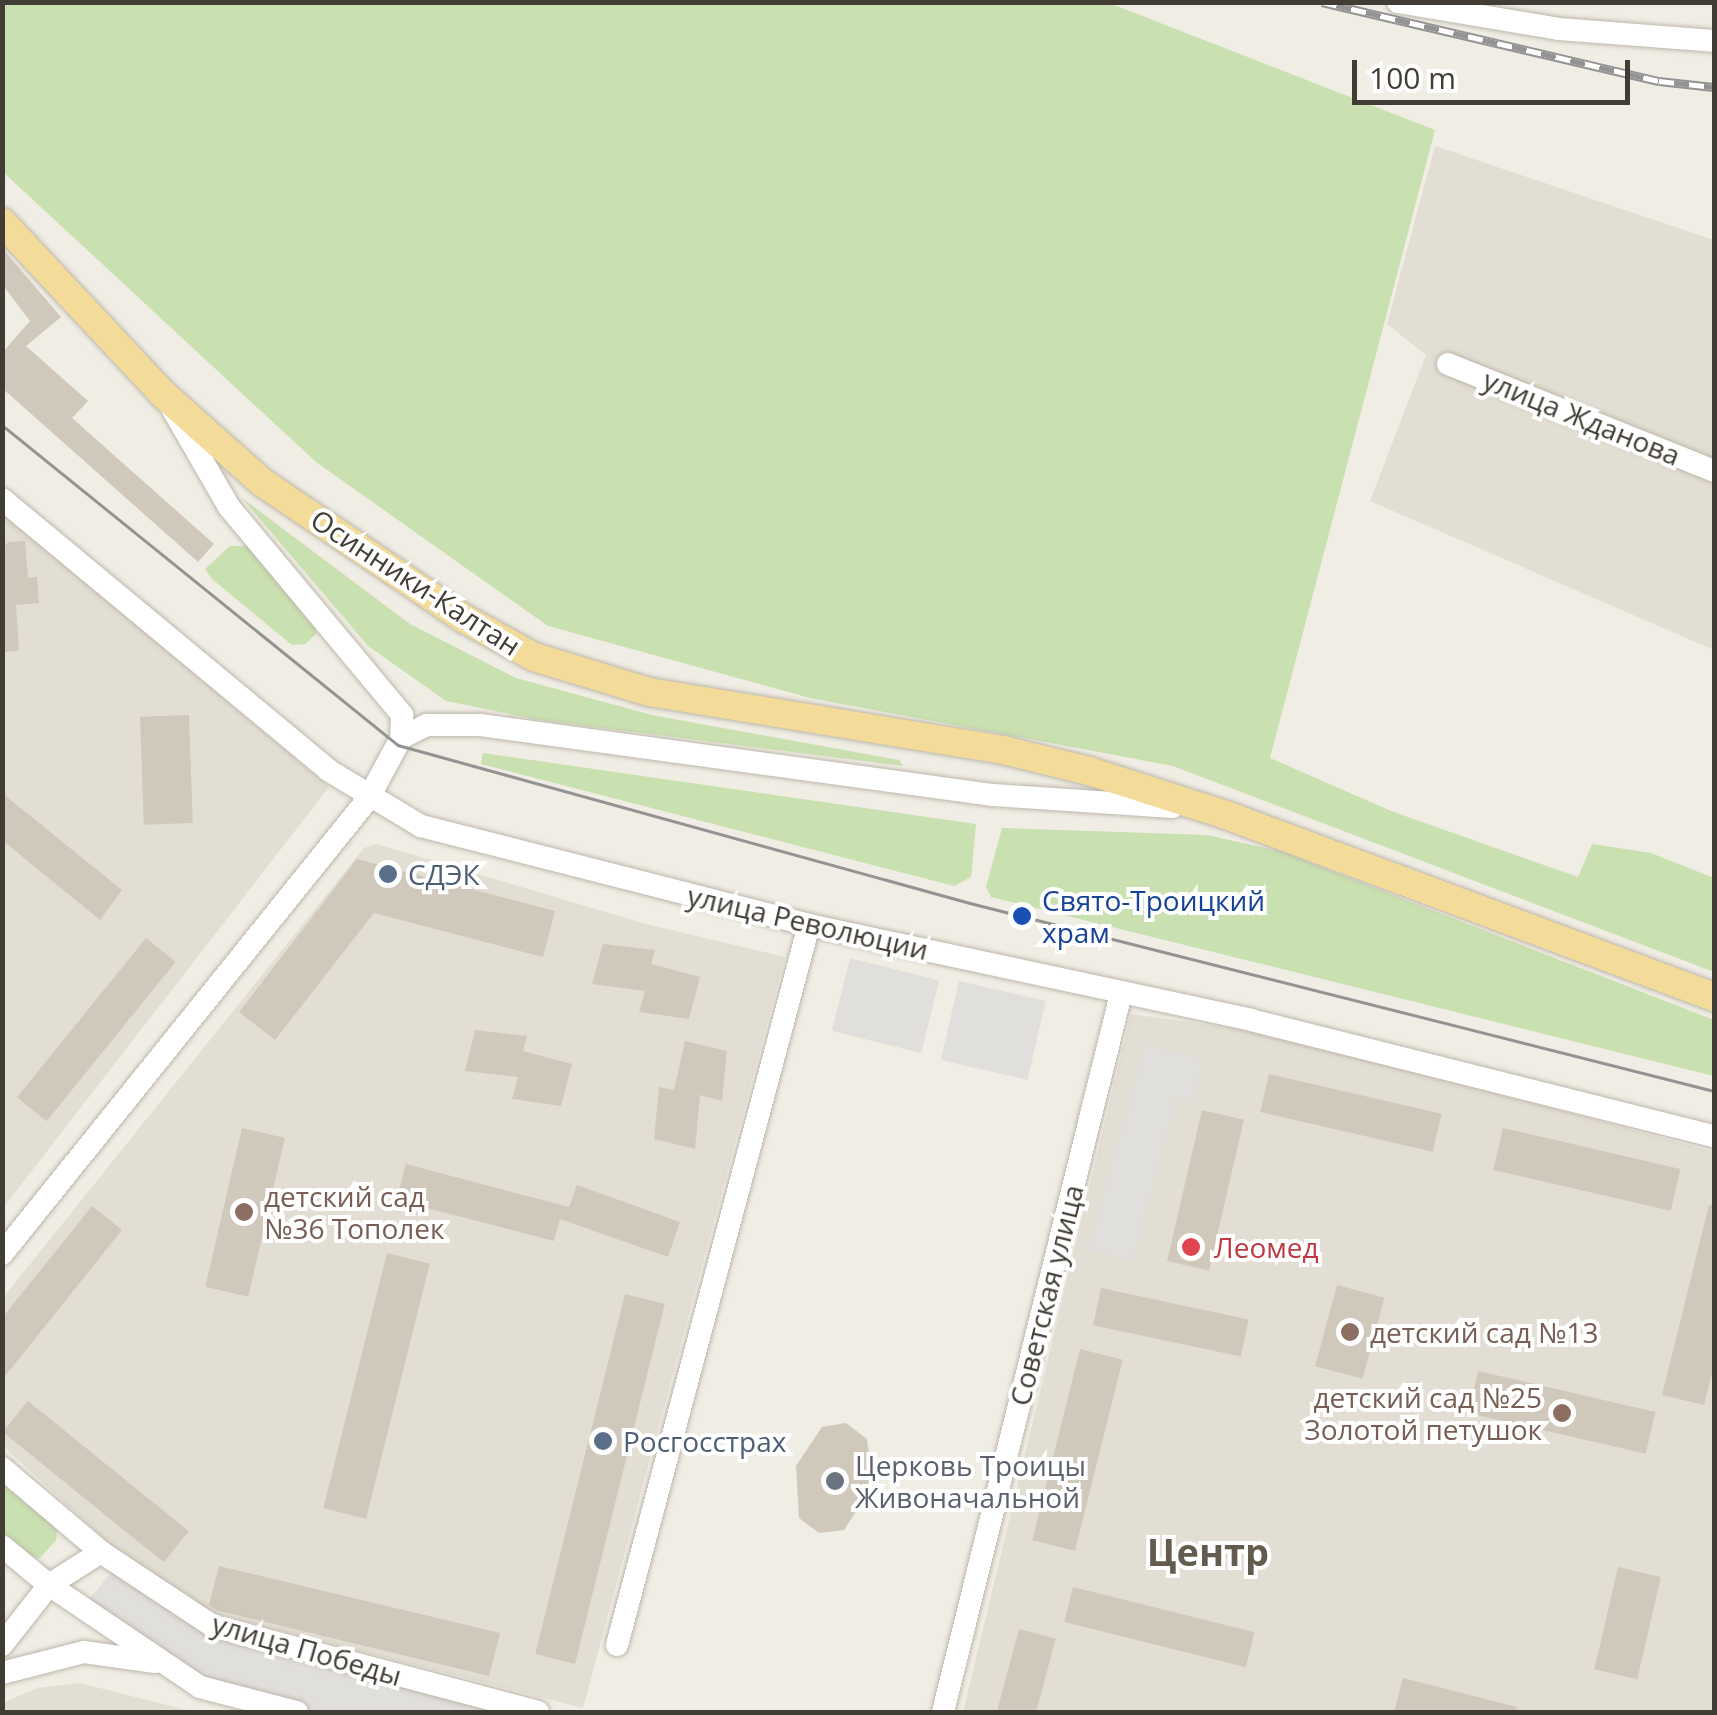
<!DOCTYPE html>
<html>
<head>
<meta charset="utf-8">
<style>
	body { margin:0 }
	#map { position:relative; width:1717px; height:1715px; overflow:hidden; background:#f0ede4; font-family:"Open Sans",sans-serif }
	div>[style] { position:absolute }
	.residential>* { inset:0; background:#e3ded3 }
	.green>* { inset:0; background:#c9e0b0 }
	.parking>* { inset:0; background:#e1dfdc; transform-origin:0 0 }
	.building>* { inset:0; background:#d0c8bb; transform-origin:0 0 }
	.roads { filter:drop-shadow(0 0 2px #bdb7ab) drop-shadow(0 0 2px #bdb7ab) }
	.minor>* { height:22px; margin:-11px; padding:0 11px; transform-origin:11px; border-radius:11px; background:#fff }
	.major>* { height:28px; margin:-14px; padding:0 14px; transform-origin:14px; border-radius:14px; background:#f3dc9a }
	.tram>* { height:2.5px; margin:-1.25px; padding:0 1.25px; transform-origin:1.25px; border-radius:1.25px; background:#939393 }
	.rail>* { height:9px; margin-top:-4.5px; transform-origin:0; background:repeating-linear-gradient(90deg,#fff 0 15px,#939393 0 30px); box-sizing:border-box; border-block:2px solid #939393 }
	.dots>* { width:28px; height:28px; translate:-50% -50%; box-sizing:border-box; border:5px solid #fff; border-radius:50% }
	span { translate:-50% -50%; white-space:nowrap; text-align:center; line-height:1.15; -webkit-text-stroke:8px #fff; paint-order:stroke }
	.street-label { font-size:28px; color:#413d35 }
	.service-label { font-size:28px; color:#4e5e75 }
	.left { translate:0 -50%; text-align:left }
	.transit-label { font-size:28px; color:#164399 }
	.education-label { font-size:28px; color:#785e54 }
	.right { translate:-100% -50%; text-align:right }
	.health-label { font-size:28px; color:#be3a42 }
	.worship-label { font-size:28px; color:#5b616d }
	.district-label { font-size:38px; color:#635b4d; font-weight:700 }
	.frame { position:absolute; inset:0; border:5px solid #413d35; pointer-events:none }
	.scale { position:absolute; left:1352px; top:60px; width:278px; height:45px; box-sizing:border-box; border:5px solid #413d35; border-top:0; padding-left:12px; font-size:30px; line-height:35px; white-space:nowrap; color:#413d35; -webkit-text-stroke:8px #fff; paint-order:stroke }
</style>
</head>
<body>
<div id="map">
	<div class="residential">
		<div style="clip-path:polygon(1435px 146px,1714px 240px,1714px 650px,1370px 501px,1426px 355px,1387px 324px)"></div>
		<div style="clip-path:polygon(3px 512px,329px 787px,3px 1208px)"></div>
		<div style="clip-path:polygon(377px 844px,646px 924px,785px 957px,583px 1708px,208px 1612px,127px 1560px,3px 1446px,2px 1299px,364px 848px)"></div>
		<div style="clip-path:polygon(1131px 1014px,1281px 1035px,1714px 1152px,1714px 1712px,963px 1712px)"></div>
		<div style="clip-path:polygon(80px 1683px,194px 1712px,3px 1712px,3px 1703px,37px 1688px)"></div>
	</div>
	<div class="green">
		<div style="clip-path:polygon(2px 3px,1109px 3px,1435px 130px,1270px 758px,1391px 811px,1578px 877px,1592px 844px,1651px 853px,1714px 878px,1714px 972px,1173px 766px,810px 698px,548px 626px,316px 462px,3px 172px)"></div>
		<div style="clip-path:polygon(242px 498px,410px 624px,516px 678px,652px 715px,899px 760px,903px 766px,539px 720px,446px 701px,368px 646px)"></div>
		<div style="clip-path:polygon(230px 546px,247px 546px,313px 616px,316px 634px,305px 644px,292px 645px,212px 579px,205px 569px)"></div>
		<div style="clip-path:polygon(483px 753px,976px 824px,971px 877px,954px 886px,481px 764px)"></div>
		<div style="clip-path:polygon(1002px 828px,1207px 835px,1283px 852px,1714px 1020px,1714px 1076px,991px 897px,986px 887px)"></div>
		<div style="clip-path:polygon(3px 1475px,58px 1526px,56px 1540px,40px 1558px,23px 1556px,3px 1537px)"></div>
	</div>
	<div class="parking">
		<div style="left:850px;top:958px;width:92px;height:75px;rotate:14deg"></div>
		<div style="left:959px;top:981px;width:89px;height:81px;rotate:13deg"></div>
		<div style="clip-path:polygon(1145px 1044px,1204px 1059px,1195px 1098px,1176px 1100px,1133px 1261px,1088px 1249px)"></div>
		<div style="clip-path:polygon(115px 1568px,211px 1631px,510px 1712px,317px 1712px,201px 1682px,86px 1603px)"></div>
	</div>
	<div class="building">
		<div style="clip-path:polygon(2px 248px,61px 317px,26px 346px,88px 401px,72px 418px,214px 544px,198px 562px,2px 388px,2px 353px,30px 321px,2px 284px)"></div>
		<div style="clip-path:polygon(25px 541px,28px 578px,37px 577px,39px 603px,16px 605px,19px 651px,2px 652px,2px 550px,8px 542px)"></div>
		<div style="left:189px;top:715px;width:108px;height:49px;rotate:88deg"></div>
		<div style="clip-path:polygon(2px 793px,122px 890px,100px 920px,2px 840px)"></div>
		<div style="clip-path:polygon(357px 859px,555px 911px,543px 957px,374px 913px,275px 1040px,239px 1012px)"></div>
		<div style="left:146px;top:938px;width:38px;height:205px;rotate:39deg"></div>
		<div style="clip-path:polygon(603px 944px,655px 950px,651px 964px,700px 977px,689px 1019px,639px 1012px,645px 991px,592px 984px)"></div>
		<div style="clip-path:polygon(475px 1030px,527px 1036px,523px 1051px,572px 1064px,561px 1106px,512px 1099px,518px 1077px,465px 1071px)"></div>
		<div style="clip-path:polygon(685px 1041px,727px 1051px,722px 1101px,700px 1095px,695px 1149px,654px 1139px,659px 1087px,674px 1090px)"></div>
		<div style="left:1269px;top:1074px;width:177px;height:39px;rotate:13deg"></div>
		<div style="left:1202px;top:1110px;width:43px;height:155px;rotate:13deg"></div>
		<div style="left:242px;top:1128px;width:44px;height:163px;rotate:13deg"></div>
		<div style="left:1503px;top:1128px;width:182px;height:43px;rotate:13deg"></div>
		<div style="clip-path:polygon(406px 1164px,569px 1207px,577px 1185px,680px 1222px,668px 1257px,560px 1219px,554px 1241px,396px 1200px)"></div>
		<div style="clip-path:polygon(1709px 1205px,1714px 1205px,1714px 1365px,1704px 1405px,1662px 1395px)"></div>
		<div style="clip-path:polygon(92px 1206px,122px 1230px,2px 1380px,2px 1318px)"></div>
		<div style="left:387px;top:1253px;width:44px;height:263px;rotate:14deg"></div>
		<div style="left:1337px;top:1285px;width:49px;height:84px;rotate:15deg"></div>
		<div style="left:1101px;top:1288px;width:151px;height:38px;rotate:12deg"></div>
		<div style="left:625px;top:1294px;width:41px;height:371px;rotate:14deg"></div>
		<div style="left:1080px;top:1349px;width:44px;height:197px;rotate:14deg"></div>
		<div style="left:1478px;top:1371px;width:182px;height:43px;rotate:13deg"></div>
		<div style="left:28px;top:1401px;width:207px;height:40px;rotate:39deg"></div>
		<div style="clip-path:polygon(846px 1423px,867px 1439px,873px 1485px,844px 1530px,819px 1533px,799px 1518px,796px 1466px,822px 1427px)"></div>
		<div style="clip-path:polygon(219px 1566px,500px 1633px,489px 1676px,216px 1610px,209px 1605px)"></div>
		<div style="left:1618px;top:1567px;width:44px;height:105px;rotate:13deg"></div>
		<div style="left:1073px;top:1587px;width:187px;height:36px;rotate:14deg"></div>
		<div style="left:1019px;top:1629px;width:38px;height:86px;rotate:15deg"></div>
		<div style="clip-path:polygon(1403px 1678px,1517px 1707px,1516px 1712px,1394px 1712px)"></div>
	</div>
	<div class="roads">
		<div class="minor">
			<div style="left:1398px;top:2px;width:163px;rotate:9.5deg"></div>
			<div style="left:1559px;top:29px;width:155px;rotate:4.4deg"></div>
			<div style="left:1448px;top:364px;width:287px;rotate:21.9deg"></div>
			<div style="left:173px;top:410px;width:112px;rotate:60deg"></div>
			<div style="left:229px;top:507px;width:271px;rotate:50.2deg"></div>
			<div style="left:402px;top:715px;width:23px;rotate:92deg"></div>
			<div style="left:401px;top:738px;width:29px;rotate:-27deg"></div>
			<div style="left:427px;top:725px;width:53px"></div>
			<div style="left:480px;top:725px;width:518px;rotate:7.77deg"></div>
			<div style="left:993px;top:795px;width:180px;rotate:3.8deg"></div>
			<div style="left:2px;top:499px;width:424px;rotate:39.7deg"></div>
			<div style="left:328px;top:770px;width:109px;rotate:31.1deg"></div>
			<div style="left:421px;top:826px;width:400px;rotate:14.3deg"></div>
			<div style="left:809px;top:925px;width:452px;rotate:12.1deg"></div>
			<div style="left:1251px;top:1020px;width:477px;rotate:14.1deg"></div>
			<div style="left:2px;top:1254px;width:584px;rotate:-51.19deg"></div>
			<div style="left:368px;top:799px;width:69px;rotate:-61.6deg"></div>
			<div style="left:2px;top:1468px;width:130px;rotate:40.3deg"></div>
			<div style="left:101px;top:1552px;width:134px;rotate:33.5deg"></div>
			<div style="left:213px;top:1626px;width:336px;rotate:14.8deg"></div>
			<div style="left:2px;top:1546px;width:61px;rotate:39.7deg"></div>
			<div style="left:49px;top:1585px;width:182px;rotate:34deg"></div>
			<div style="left:200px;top:1687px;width:100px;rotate:14.5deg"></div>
			<div style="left:2px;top:1645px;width:76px;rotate:-51.9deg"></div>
			<div style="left:49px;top:1585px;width:62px;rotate:-32.4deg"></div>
			<div style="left:617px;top:1645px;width:745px;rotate:-75.07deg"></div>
			<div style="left:2px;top:1673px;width:85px;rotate:-14.4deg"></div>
			<div style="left:84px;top:1652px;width:72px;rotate:8deg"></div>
			<div style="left:943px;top:1712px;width:740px;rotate:-76.08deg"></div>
		</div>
		<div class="major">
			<div style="left:2px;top:222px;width:236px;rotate:46.9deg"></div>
			<div style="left:163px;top:394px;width:134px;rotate:41.7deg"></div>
			<div style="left:263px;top:483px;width:244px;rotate:34deg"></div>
			<div style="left:465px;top:619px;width:79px;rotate:28.8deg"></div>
			<div style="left:534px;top:657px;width:120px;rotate:16.9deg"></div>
			<div style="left:649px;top:692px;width:359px;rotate:9.3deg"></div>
			<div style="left:1003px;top:750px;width:89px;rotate:13.7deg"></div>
			<div style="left:1089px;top:771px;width:144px;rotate:17.8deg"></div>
			<div style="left:1226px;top:815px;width:521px;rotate:20.45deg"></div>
		</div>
	</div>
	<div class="tram">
		<div style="left:2px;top:425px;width:509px;rotate:38.94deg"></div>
		<div style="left:398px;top:745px;width:593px;rotate:15.44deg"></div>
		<div style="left:970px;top:903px;width:767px;rotate:14.18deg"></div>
	</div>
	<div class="rail">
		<div style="left:1322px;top:2px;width:346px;rotate:13.2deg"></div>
		<div style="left:1659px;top:81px;width:55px;rotate:6.2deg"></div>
	</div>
	<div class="dots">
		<div style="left:388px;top:874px;background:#5c6f8a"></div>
		<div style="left:1022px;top:916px;background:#1a4fb4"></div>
		<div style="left:244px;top:1212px;background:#8d6e63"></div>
		<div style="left:1191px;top:1247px;background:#e0444e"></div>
		<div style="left:1350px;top:1332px;background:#8d6e63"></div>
		<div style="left:1562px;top:1413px;background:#8d6e63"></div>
		<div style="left:603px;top:1441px;background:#5c6f8a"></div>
		<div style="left:835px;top:1481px;background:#6b7280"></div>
	</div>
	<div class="street-label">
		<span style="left:1582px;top:417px;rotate:22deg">улица Жданова</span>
		<span style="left:416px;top:582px;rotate:33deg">Осинники-Калтан</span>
		<span style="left:808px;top:922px;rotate:13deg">улица Революции</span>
		<span style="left:1046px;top:1295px;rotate:-76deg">Советская улица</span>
		<span style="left:307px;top:1649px;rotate:16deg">улица Победы</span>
	</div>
	<div class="service-label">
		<span class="left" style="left:408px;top:874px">СДЭК</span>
		<span class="left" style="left:623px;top:1441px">Росгосстрах</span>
	</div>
	<div class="transit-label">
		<span class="left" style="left:1042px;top:916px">Свято-Троицкий<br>храм</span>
	</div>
	<div class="education-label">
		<span class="left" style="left:264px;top:1212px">детский сад<br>№36 Тополек</span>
		<span class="left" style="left:1370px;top:1332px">детский сад №13</span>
		<span class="right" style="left:1542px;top:1413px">детский сад №25<br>Золотой петушок</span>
	</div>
	<div class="health-label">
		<span class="left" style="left:1214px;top:1247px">Леомед</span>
	</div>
	<div class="worship-label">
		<span class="left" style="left:855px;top:1481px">Церковь Троицы<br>Живоначальной</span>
	</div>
	<div class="district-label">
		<span style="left:1208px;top:1552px">Центр</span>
	</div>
	<div class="frame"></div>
	<div class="scale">100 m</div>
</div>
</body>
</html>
